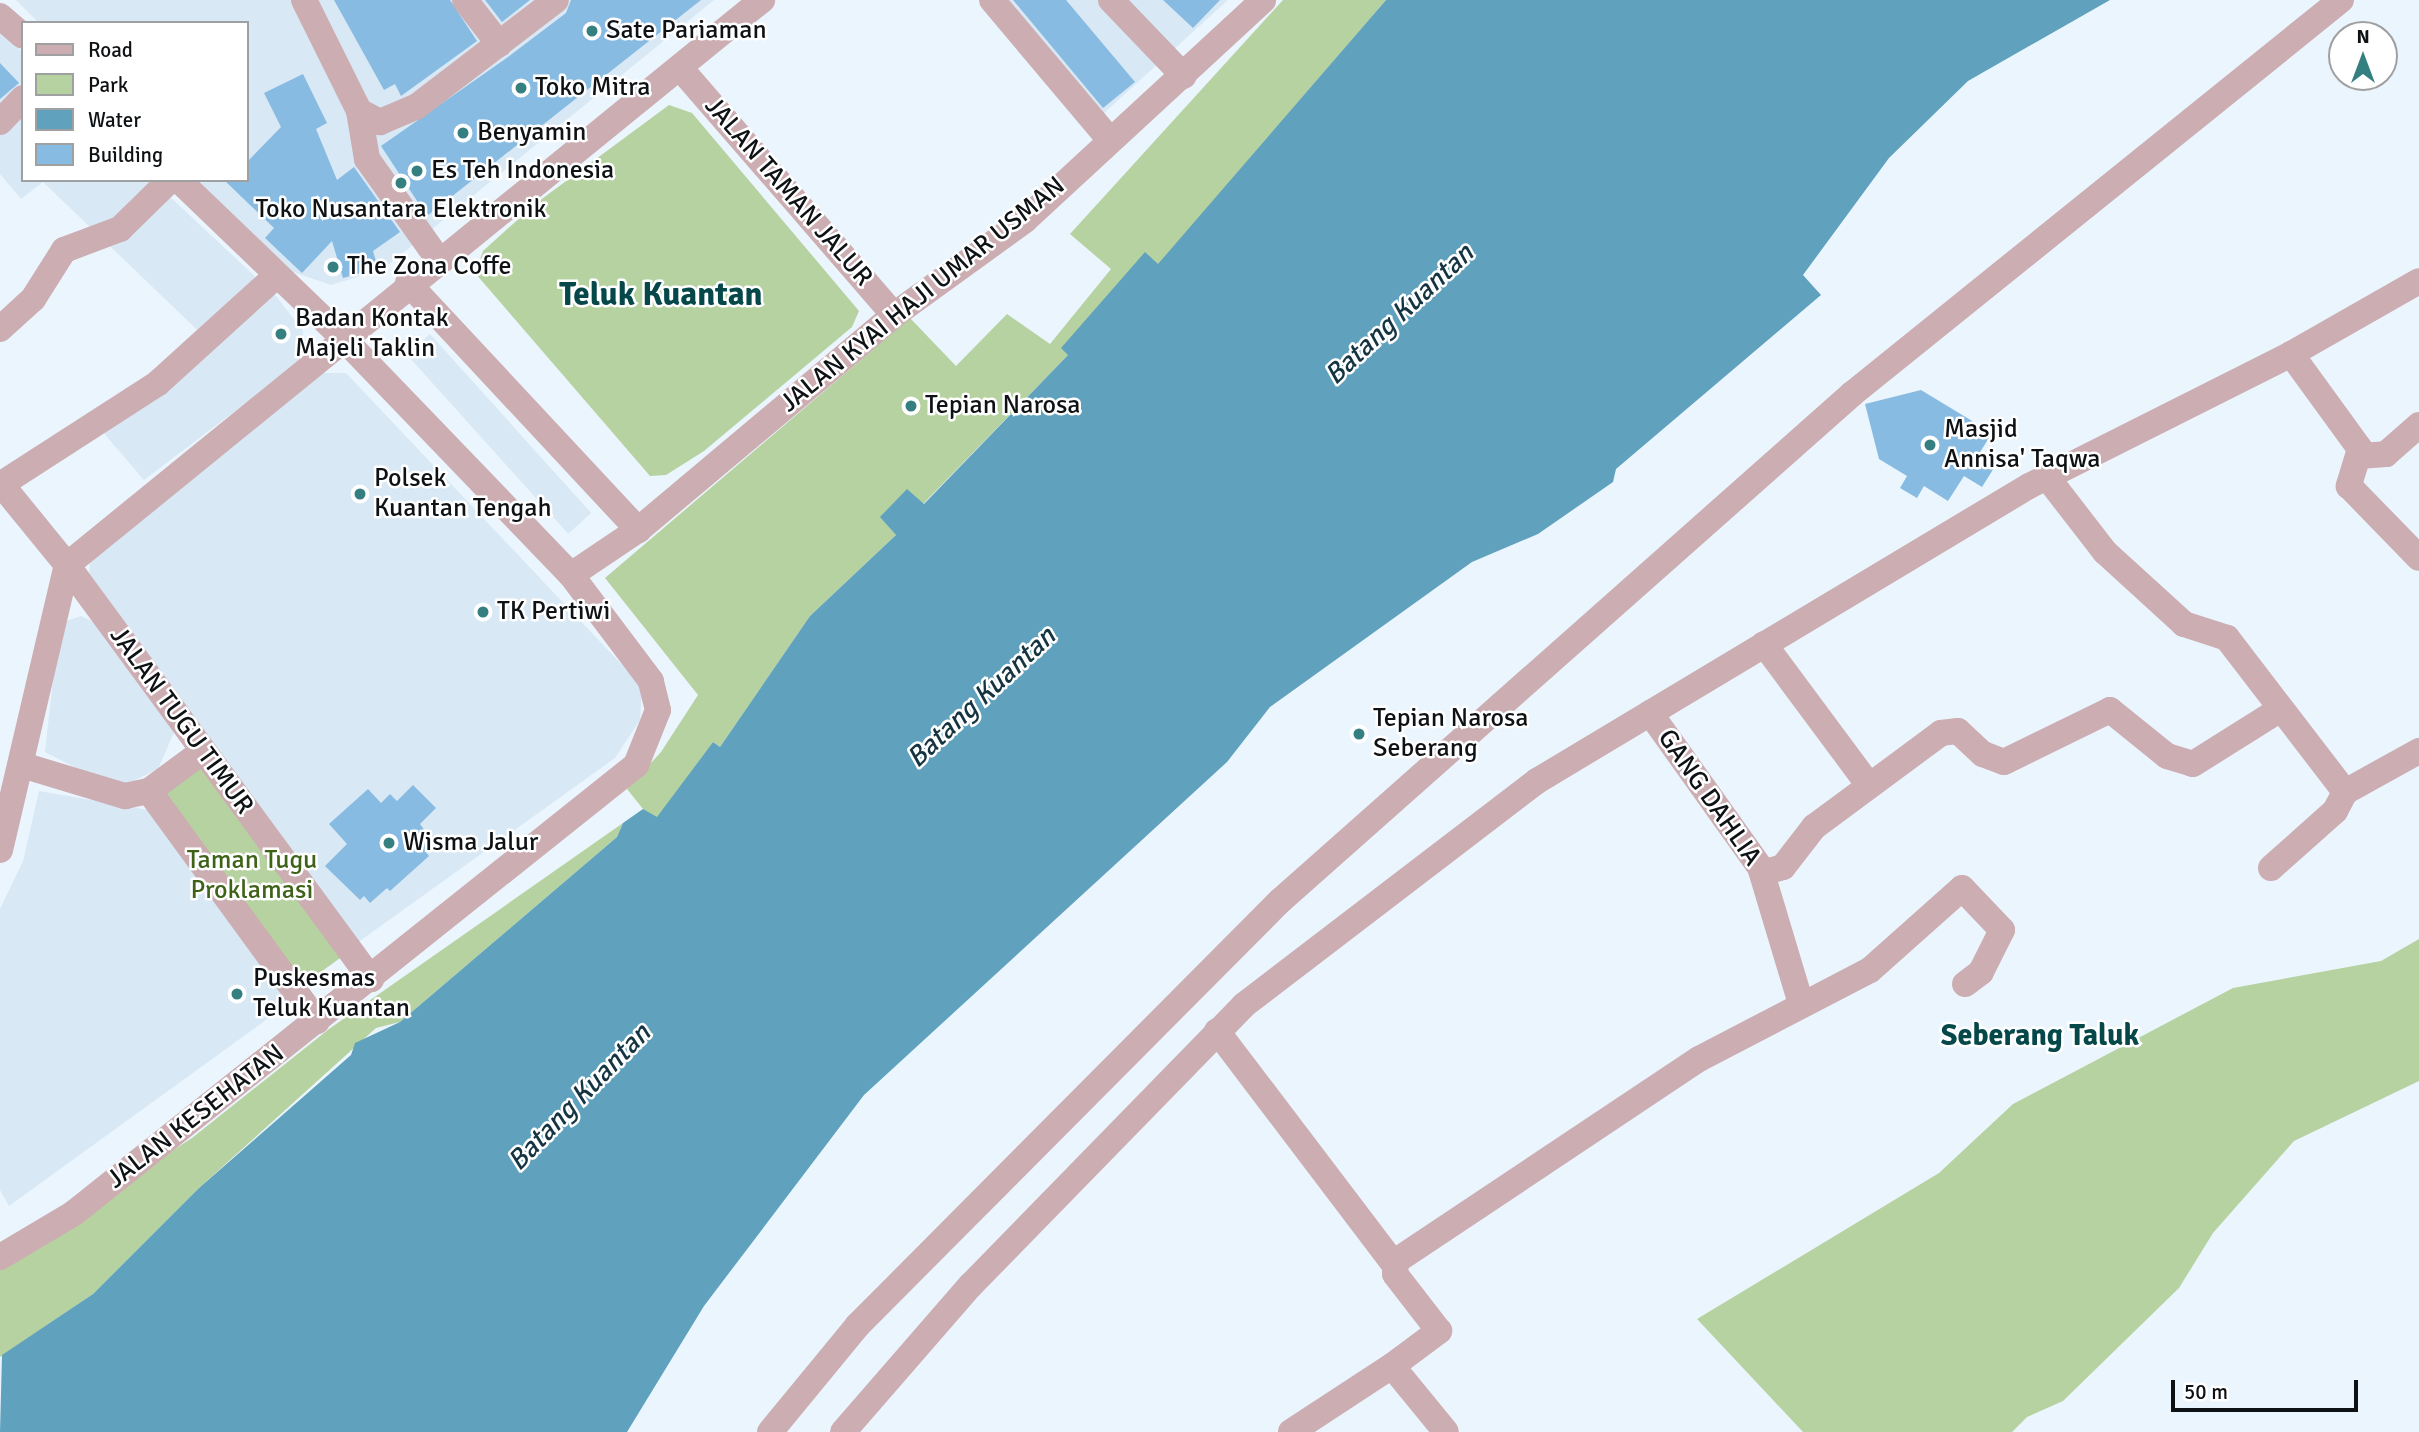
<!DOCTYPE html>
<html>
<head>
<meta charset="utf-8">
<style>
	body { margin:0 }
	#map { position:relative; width:2419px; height:1432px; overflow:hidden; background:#ebf5fd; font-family:Signika,sans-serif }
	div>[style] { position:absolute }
	.built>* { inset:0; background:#d8e8f5; transform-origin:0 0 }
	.green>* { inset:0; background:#b7d2a1; transform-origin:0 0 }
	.water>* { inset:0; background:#60a2bd }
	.building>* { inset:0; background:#88bbe2 }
	.minor>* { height:26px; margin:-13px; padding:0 13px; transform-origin:13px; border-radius:13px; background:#cbadb2 }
	.dots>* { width:19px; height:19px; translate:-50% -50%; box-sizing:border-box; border:4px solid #fff; border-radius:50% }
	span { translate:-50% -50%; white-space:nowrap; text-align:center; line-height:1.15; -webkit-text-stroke:5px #fff; paint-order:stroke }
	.poi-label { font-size:26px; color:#0e1215 }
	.left { translate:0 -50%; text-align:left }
	.street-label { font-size:26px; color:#0e1215 }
	.park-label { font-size:26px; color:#3f6219 }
	.water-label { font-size:28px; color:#153441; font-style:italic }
	.quarter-label { font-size:30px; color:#06484a; font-weight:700 }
	.district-label { font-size:33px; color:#06484a; font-weight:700 }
	.legend { position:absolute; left:21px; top:21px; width:228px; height:161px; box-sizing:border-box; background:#fff; border:2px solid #9fa0a1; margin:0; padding:9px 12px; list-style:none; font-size:21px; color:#0e1215 }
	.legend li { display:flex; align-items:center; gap:14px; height:35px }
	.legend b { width:35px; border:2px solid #9fa0a1 }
	.north { position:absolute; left:2328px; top:21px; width:70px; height:70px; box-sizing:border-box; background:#fff; border:2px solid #9fa0a1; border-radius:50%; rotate:0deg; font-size:19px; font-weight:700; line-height:28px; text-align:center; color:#0e1215 }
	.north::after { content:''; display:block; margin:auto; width:24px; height:32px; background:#367f81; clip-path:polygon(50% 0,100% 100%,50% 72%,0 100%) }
	.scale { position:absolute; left:2171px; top:1380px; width:187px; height:32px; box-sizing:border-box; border:4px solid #0e1215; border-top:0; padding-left:9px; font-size:21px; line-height:24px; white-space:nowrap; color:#0e1215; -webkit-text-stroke:5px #fff; paint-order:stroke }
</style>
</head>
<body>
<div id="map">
	<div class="built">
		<div style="clip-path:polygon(16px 0,714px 0,383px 269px,331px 285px,290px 271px,198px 180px,247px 180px,247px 23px,39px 23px)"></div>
		<div style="clip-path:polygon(1006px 0,1228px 0,1104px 113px)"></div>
		<div style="clip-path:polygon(0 30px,23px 53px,23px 180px,152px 180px,276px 296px,303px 331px,301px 361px,144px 480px,101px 430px,214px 346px,43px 182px,21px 199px,0 174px)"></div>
		<div style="left:430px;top:334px;width:241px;height:31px;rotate:48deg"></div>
		<div style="clip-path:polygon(319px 373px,346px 373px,642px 686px,640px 720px,615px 758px,357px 943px,89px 573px,91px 555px)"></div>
		<div style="clip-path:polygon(81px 616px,96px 623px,175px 730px,158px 769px,127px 784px,99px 780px,45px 752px,58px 634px,66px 621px)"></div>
		<div style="clip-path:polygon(39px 791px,160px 812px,295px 999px,9px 1206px,0 1190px,0 909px,23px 861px)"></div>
	</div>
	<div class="green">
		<div style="clip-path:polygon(1283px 0,1386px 0,1158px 265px,1145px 253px,1068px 355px,923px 504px,907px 490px,881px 517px,896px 535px,810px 616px,720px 747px,713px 742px,657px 818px,643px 809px,627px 789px,661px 752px,698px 695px,605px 578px,910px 318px,956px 366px,1007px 314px,1050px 344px,1111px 269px,1070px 234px)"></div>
		<div style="clip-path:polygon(669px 105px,692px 113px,859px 311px,852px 327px,704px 451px,666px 475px,650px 476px,475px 273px,483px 251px,535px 204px)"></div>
		<div style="left:207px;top:763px;width:236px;height:59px;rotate:54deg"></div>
		<div style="clip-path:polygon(623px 823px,617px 837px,400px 1022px,376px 1028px,199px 1188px,93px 1294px,0 1357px,0 1262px,192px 1138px,329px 1029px)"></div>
		<div style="clip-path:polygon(2419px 939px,2419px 1081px,2294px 1141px,2213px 1233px,2179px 1288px,2063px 1401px,2027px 1417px,2012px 1432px,1803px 1432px,1697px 1319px,1939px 1173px,2013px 1104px,2233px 988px,2381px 961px)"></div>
	</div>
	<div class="water">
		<div style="clip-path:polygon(1386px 0,2110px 0,1968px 81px,1889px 158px,1803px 275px,1821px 295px,1616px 469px,1613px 482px,1538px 534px,1472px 562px,1270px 707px,1227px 762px,864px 1095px,704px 1306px,627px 1432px,0 1432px,2px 1355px,93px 1294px,199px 1188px,351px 1055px,355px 1043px,400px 1022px,617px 837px,623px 823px,643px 809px,657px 817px,713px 742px,720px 747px,810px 616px,896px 535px,880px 517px,907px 489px,924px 504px,1068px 355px,1061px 348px,1145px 252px,1158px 264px)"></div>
	</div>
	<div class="building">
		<div style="clip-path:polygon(334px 0,450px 0,477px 41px,401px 96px,395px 84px,384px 90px)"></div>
		<div style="clip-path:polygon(485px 0,530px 0,502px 22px)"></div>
		<div style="clip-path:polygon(571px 0,701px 0,427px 216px,381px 146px,508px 57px,566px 13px)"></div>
		<div style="clip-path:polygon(1013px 0,1066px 0,1135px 82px,1103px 108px)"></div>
		<div style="clip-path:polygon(1163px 0,1220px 0,1193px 28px)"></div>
		<div style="clip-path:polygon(0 63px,19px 83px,0 99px)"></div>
		<div style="clip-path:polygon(303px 74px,327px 123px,316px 129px,337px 180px,354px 167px,400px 232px,373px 251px,378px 268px,343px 278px,332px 241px,302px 273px,265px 238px,274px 228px,224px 180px,247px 180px,247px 162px,281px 127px,264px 93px)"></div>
		<div style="clip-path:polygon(1921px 390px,1992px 433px,1977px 457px,1994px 468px,1982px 487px,1964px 476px,1948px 501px,1924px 486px,1917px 498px,1900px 488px,1907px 476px,1879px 459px,1865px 404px)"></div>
		<div style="clip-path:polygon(413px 785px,436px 808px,420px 824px,433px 842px,425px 851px,429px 856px,390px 891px,387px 888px,370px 903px,364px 896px,360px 900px,325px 866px,347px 844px,329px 824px,368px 789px,381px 803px,390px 794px,397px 801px)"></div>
	</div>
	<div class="minor">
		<div style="left:304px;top:0;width:124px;rotate:63.6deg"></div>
		<div style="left:359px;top:111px;width:49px;rotate:80.5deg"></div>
		<div style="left:367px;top:159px;width:123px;rotate:54.6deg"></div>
		<div style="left:465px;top:0;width:56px;rotate:52.3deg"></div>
		<div style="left:992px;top:0;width:182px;rotate:49.9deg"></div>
		<div style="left:1111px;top:0;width:105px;rotate:46.2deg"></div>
		<div style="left:0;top:16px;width:30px;rotate:41deg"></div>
		<div style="left:681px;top:69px;width:325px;rotate:49.1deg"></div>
		<div style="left:359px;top:111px;width:24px;rotate:28deg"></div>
		<div style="left:380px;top:122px;width:39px;rotate:-23deg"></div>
		<div style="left:416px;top:107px;width:176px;rotate:-37.4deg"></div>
		<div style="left:0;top:122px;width:33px;rotate:-46deg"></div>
		<div style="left:408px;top:283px;width:338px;rotate:47deg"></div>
		<div style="left:0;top:329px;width:45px;rotate:-42.3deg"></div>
		<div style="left:33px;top:299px;width:58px;rotate:-57.7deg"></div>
		<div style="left:64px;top:250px;width:60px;rotate:-20.6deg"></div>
		<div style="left:120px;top:229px;width:70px;rotate:-44.4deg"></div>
		<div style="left:2291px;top:354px;width:117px;rotate:54deg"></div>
		<div style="left:2360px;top:449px;width:39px;rotate:107deg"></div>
		<div style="left:2349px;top:486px;width:100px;rotate:45.8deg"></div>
		<div style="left:2359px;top:456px;width:27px;rotate:-4deg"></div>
		<div style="left:2386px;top:454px;width:44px;rotate:-41.3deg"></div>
		<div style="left:2047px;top:477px;width:95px;rotate:52.3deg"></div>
		<div style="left:2105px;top:552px;width:107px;rotate:42.3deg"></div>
		<div style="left:2184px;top:624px;width:45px;rotate:18deg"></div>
		<div style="left:2227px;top:638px;width:194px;rotate:52.5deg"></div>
		<div style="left:2345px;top:792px;width:85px;rotate:-29deg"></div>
		<div style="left:1px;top:484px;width:104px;rotate:50.8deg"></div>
		<div style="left:67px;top:565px;width:514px;rotate:53.71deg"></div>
		<div style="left:0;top:485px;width:188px;rotate:-32.8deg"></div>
		<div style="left:158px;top:383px;width:159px;rotate:-42.2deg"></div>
		<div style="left:571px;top:575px;width:81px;rotate:-33.9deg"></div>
		<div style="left:638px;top:530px;width:334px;rotate:-40deg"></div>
		<div style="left:894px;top:315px;width:162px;rotate:-35.9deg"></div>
		<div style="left:1025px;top:220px;width:324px;rotate:-42.7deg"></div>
		<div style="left:1764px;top:644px;width:174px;rotate:53.4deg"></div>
		<div style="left:1650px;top:713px;width:189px;rotate:54.5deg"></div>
		<div style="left:1760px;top:867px;width:143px;rotate:73.3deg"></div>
		<div style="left:22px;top:765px;width:108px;rotate:16.8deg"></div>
		<div style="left:125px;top:796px;width:25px;rotate:-12deg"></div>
		<div style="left:149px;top:791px;width:67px;rotate:-36.5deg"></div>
		<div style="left:149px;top:791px;width:285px;rotate:53.9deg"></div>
		<div style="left:0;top:850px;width:293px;rotate:-76.8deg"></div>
		<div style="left:67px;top:565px;width:896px;rotate:-39.11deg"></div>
		<div style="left:2271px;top:868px;width:86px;rotate:-41.7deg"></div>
		<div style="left:2335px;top:811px;width:21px;rotate:-62deg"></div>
		<div style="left:1762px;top:873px;width:22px;rotate:-16deg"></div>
		<div style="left:1783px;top:867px;width:51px;rotate:-52.2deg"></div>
		<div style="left:1814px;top:827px;width:158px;rotate:-36.5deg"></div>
		<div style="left:1941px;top:733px;width:17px;rotate:-7deg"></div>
		<div style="left:1958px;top:731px;width:34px;rotate:43deg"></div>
		<div style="left:1983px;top:754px;width:22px;rotate:21deg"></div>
		<div style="left:2004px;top:762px;width:118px;rotate:-26.1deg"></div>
		<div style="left:2110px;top:710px;width:73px;rotate:38.9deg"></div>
		<div style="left:2167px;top:756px;width:27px;rotate:17deg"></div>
		<div style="left:2193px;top:764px;width:102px;rotate:-32.1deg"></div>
		<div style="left:1217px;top:1031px;width:293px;rotate:52.8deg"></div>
		<div style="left:0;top:1257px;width:86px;rotate:-30.7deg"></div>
		<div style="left:74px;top:1213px;width:719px;rotate:-38.56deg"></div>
		<div style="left:636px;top:765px;width:59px;rotate:-68.2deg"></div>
		<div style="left:658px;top:710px;width:30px;rotate:-104deg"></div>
		<div style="left:651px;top:681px;width:133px;rotate:-127deg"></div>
		<div style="left:571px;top:575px;width:330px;rotate:-133.9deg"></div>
		<div style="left:342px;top:337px;width:226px;rotate:-136.1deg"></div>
		<div style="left:1392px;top:1366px;width:59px;rotate:-36.7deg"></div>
		<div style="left:1439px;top:1331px;width:72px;rotate:-127.7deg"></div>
		<div style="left:1395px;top:1274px;width:13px;rotate:-86deg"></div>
		<div style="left:1396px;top:1261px;width:364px;rotate:-33.7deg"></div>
		<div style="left:1699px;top:1059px;width:193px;rotate:-27.5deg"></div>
		<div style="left:1870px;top:970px;width:123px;rotate:-41.7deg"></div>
		<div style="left:1962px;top:888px;width:58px;rotate:46.4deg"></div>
		<div style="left:2002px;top:930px;width:47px;rotate:116.6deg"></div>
		<div style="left:1981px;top:972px;width:20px;rotate:143deg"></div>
		<div style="left:770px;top:1432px;width:137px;rotate:-50.6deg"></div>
		<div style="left:857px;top:1326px;width:600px;rotate:-45.14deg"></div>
		<div style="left:1280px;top:901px;width:764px;rotate:-41.55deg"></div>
		<div style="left:1852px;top:394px;width:628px;rotate:-38.86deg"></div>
		<div style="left:843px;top:1432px;width:195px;rotate:-49deg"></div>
		<div style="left:971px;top:1285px;width:391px;rotate:-45.7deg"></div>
		<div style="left:1244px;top:1005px;width:369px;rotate:-37.4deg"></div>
		<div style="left:1537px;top:781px;width:574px;rotate:-30.95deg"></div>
		<div style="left:2029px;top:486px;width:293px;rotate:-26.7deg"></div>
		<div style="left:2291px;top:354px;width:147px;rotate:-29.7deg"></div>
		<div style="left:1291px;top:1432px;width:121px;rotate:-33.2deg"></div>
		<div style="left:1392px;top:1366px;width:85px;rotate:50.7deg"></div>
	</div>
	<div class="dots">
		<div style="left:592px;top:31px;background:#367f81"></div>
		<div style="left:521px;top:88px;background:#367f81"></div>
		<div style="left:463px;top:133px;background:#367f81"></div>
		<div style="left:417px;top:171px;background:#367f81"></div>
		<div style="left:401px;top:183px;background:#367f81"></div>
		<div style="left:333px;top:267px;background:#367f81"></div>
		<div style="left:281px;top:334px;background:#367f81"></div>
		<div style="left:911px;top:406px;background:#367f81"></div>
		<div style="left:1930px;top:445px;background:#367f81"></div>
		<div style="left:360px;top:494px;background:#367f81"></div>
		<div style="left:483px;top:612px;background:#367f81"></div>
		<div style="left:1359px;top:734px;background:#367f81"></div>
		<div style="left:389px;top:843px;background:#367f81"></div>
		<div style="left:237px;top:994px;background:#367f81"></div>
	</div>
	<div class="poi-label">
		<span class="left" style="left:606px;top:31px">Sate Pariaman</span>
		<span class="left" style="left:535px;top:88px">Toko Mitra</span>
		<span class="left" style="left:477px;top:133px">Benyamin</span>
		<span class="left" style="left:431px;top:171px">Es Teh Indonesia</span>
		<span style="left:401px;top:210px">Toko Nusantara Elektronik</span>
		<span class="left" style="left:347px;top:267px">The Zona Coffe</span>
		<span class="left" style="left:295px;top:334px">Badan Kontak<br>Majeli Taklin</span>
		<span class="left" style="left:925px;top:406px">Tepian Narosa</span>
		<span class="left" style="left:1944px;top:445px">Masjid<br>Annisa' Taqwa</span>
		<span class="left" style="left:374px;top:494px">Polsek<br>Kuantan Tengah</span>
		<span class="left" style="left:497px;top:612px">TK Pertiwi</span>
		<span class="left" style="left:1373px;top:734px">Tepian Narosa<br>Seberang</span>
		<span class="left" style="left:403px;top:843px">Wisma Jalur</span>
		<span class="left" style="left:253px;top:994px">Puskesmas<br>Teluk Kuantan</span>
	</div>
	<div class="street-label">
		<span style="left:788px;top:192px;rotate:49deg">JALAN TAMAN JALUR</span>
		<span style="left:923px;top:295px;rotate:-39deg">JALAN KYAI HAJI UMAR USMAN</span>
		<span style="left:181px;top:721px;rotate:54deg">JALAN TUGU TIMUR</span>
		<span style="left:1709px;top:798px;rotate:55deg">GANG DAHLIA</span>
		<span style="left:196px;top:1117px;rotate:-38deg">JALAN KESEHATAN</span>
	</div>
	<div class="park-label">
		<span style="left:252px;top:876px">Taman Tugu<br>Proklamasi</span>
	</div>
	<div class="water-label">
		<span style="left:1399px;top:314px;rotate:-43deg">Batang Kuantan</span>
		<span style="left:981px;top:697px;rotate:-43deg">Batang Kuantan</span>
		<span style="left:579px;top:1097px;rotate:-46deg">Batang Kuantan</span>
	</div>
	<div class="quarter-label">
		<span style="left:2040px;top:1036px">Seberang Taluk</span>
	</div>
	<div class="district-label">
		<span style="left:661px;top:295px">Teluk Kuantan</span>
	</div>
	<ul class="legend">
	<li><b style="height:9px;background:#cbadb2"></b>Road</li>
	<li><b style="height:19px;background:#b7d2a1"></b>Park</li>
	<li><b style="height:19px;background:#60a2bd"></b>Water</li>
	<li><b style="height:19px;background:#88bbe2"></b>Building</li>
	</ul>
	<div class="north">N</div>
	<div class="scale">50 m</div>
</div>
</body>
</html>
